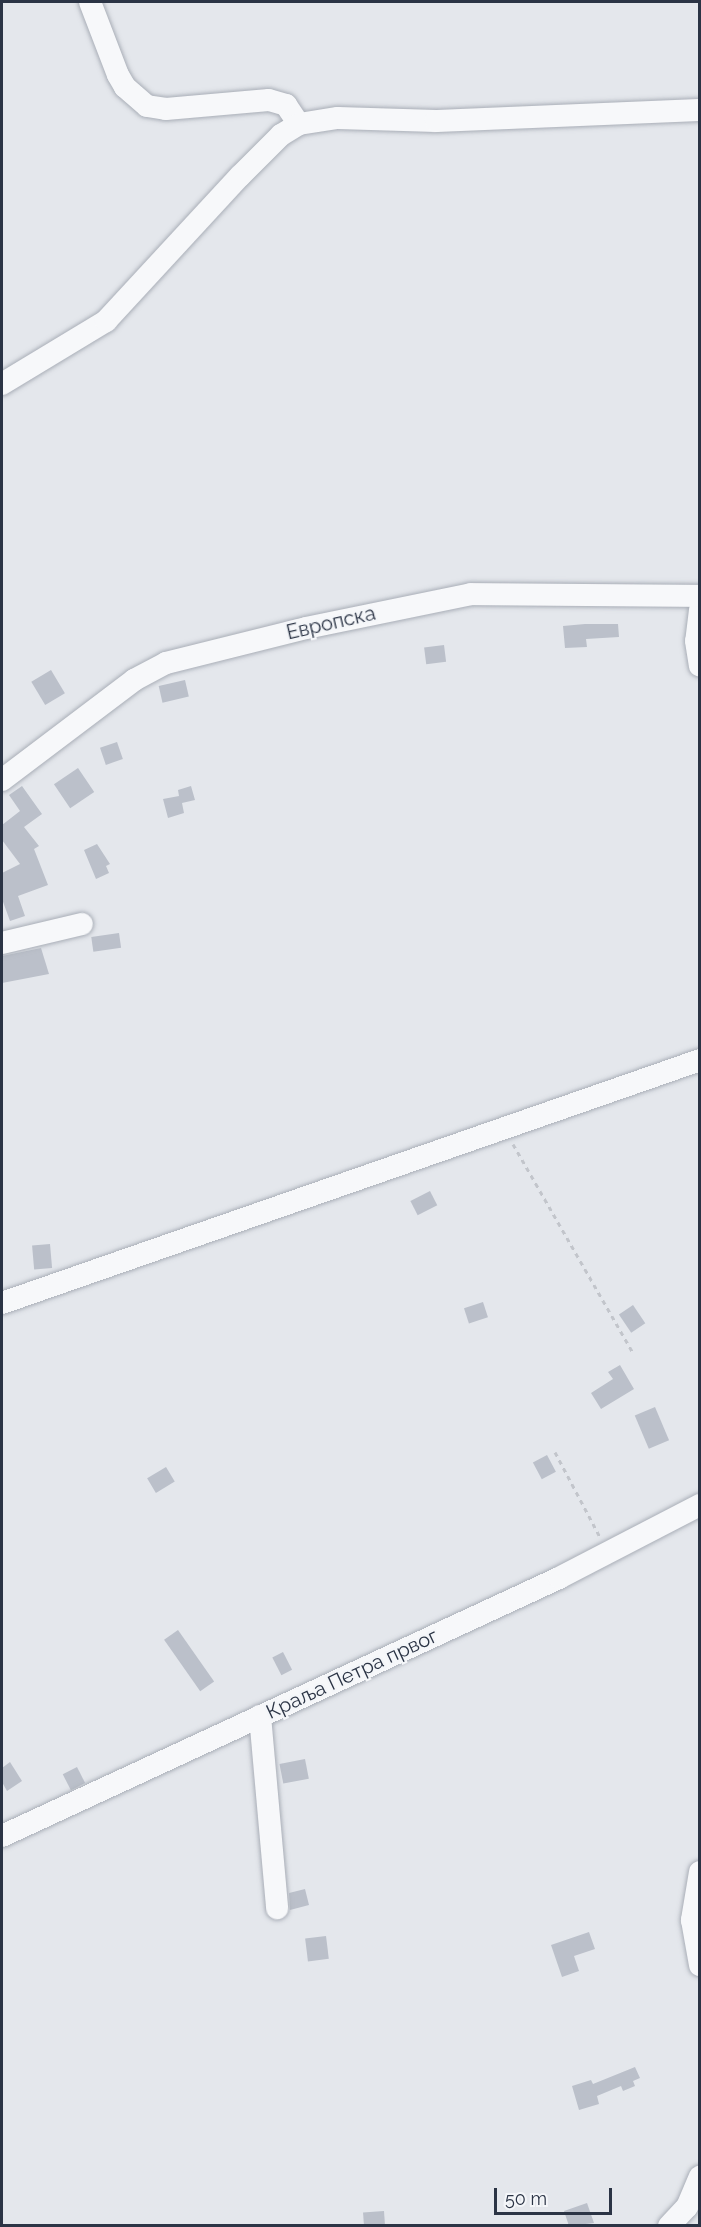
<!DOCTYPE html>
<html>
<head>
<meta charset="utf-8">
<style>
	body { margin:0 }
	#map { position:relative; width:701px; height:2227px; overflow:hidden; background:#e4e7ec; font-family:Raleway,sans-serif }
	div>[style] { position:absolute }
	.building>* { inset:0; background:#bbc0ca; transform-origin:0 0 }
	.path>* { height:3px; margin-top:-1.5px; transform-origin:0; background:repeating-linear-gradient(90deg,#c2c5cb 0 4.5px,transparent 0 9px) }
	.roads { filter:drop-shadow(0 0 2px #a9aeb7) drop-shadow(0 0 2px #a9aeb7) }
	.minor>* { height:22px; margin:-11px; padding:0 11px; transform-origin:11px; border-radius:11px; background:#f7f8fa }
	span { translate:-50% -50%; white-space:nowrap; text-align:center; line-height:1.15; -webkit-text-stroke:4.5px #f4f6f9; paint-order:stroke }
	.street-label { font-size:20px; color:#2b3445 }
	.frame { position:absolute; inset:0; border:3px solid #2b3445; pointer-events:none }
	.scale { position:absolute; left:494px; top:2188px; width:118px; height:27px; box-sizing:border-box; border:3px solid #2b3445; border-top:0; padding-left:8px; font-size:18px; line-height:21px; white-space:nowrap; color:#2b3445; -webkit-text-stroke:4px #f4f6f9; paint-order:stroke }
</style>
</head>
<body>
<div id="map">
	<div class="building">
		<div style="clip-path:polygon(585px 624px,618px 624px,619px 637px,586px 639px,587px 647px,565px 648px,563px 626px)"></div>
		<div style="left:444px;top:645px;width:17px;height:20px;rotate:83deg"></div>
		<div style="left:51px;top:670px;width:27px;height:23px;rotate:59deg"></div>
		<div style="left:185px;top:680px;width:17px;height:27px;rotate:77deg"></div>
		<div style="left:117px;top:742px;width:18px;height:18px;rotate:71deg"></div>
		<div style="left:78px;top:768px;width:29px;height:29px;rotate:56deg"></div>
		<div style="clip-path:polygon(22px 786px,42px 814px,24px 827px,39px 846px,34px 849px,48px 885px,18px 896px,25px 916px,10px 921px,2px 899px,2px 873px,20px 864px,2px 840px,2px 825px,20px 811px,9px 795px)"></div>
		<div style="clip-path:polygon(191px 786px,195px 800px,182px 803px,184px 813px,168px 818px,163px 799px,179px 796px,178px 790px)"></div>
		<div style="clip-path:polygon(97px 844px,110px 864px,106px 866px,109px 873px,96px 879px,84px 850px)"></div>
		<div style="left:119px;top:933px;width:15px;height:28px;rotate:82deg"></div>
		<div style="clip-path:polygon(41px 948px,49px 974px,2px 983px,2px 956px)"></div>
		<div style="left:430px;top:1191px;width:16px;height:22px;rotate:63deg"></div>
		<div style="left:50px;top:1244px;width:24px;height:18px;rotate:85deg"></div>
		<div style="left:483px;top:1302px;width:16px;height:20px;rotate:72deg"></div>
		<div style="left:633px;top:1305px;width:22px;height:17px;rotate:56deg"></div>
		<div style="clip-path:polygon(620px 1365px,634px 1389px,601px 1409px,591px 1393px,613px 1379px,608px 1372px)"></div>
		<div style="left:655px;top:1407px;width:36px;height:22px;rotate:67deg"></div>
		<div style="left:547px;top:1455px;width:19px;height:16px;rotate:62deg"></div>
		<div style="left:166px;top:1467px;width:17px;height:22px;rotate:59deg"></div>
		<div style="left:178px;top:1630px;width:63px;height:17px;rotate:55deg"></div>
		<div style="left:283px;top:1652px;width:20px;height:12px;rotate:63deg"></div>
		<div style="left:305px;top:1759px;width:20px;height:26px;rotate:79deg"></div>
		<div style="clip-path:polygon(10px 1762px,22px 1781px,7px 1791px,2px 1782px,2px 1768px)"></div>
		<div style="left:77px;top:1767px;width:18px;height:16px;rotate:63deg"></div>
		<div style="clip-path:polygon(305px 1889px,309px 1905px,290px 1910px,289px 1893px)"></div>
		<div style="clip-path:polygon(589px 1932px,595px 1949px,574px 1956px,579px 1971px,562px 1977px,551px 1945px)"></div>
		<div style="left:326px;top:1936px;width:23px;height:21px;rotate:83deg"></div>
		<div style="clip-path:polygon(635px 2067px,640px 2078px,633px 2081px,635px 2086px,623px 2091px,621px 2086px,597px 2096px,599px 2104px,579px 2110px,572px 2086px,591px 2080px,593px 2084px)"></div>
		<div style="clip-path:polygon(587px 2203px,594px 2223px,569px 2226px,564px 2211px)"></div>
		<div style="left:384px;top:2211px;width:15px;height:21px;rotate:86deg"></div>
	</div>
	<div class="path">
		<div style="left:513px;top:1144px;width:241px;rotate:60.1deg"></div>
		<div style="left:555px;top:1452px;width:96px;rotate:62.1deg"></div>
	</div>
	<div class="roads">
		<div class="minor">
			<div style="left:90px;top:2px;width:78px;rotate:69deg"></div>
			<div style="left:118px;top:75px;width:14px;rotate:60deg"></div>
			<div style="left:125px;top:87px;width:29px;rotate:41deg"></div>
			<div style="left:147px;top:106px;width:19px;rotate:9deg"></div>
			<div style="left:166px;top:109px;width:103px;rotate:-5deg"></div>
			<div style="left:269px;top:100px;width:18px;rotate:16deg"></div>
			<div style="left:286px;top:105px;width:23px;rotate:56deg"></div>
			<div style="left:2px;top:384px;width:122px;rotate:-31.2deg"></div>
			<div style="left:106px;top:321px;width:197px;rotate:-47.3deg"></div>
			<div style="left:240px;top:176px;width:58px;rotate:-45deg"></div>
			<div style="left:281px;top:135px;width:21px;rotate:-31deg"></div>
			<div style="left:299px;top:124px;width:39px;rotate:-9deg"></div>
			<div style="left:338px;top:118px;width:98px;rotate:1.8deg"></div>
			<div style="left:436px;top:121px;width:264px;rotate:-2.4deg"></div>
			<div style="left:700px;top:610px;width:31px;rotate:97deg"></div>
			<div style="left:696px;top:641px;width:25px;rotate:81deg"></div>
			<div style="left:2px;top:780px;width:166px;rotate:-37.1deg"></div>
			<div style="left:134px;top:680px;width:36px;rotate:-28deg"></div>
			<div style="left:166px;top:663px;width:144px;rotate:-14deg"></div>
			<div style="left:306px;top:628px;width:168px;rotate:-11.6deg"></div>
			<div style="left:471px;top:594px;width:229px;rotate:0.5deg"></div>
			<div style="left:2px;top:943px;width:82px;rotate:-13.4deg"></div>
			<div style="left:2px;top:1303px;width:739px;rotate:-19.19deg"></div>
			<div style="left:260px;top:1716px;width:193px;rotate:84.9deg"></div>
			<div style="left:2px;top:1836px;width:614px;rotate:-24.85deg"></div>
			<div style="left:559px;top:1578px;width:159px;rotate:-27.4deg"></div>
			<div style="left:700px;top:1872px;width:49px;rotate:99.5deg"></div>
			<div style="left:692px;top:1920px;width:46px;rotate:79.9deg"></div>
			<div style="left:669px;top:2226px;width:26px;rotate:-47deg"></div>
			<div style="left:687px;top:2207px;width:33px;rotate:-67deg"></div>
		</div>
	</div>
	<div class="street-label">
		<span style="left:331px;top:623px;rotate:-13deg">Европска</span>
		<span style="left:352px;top:1674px;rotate:-25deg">Краља Петра првог</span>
	</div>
	<div class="frame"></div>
	<div class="scale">50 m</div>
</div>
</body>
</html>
